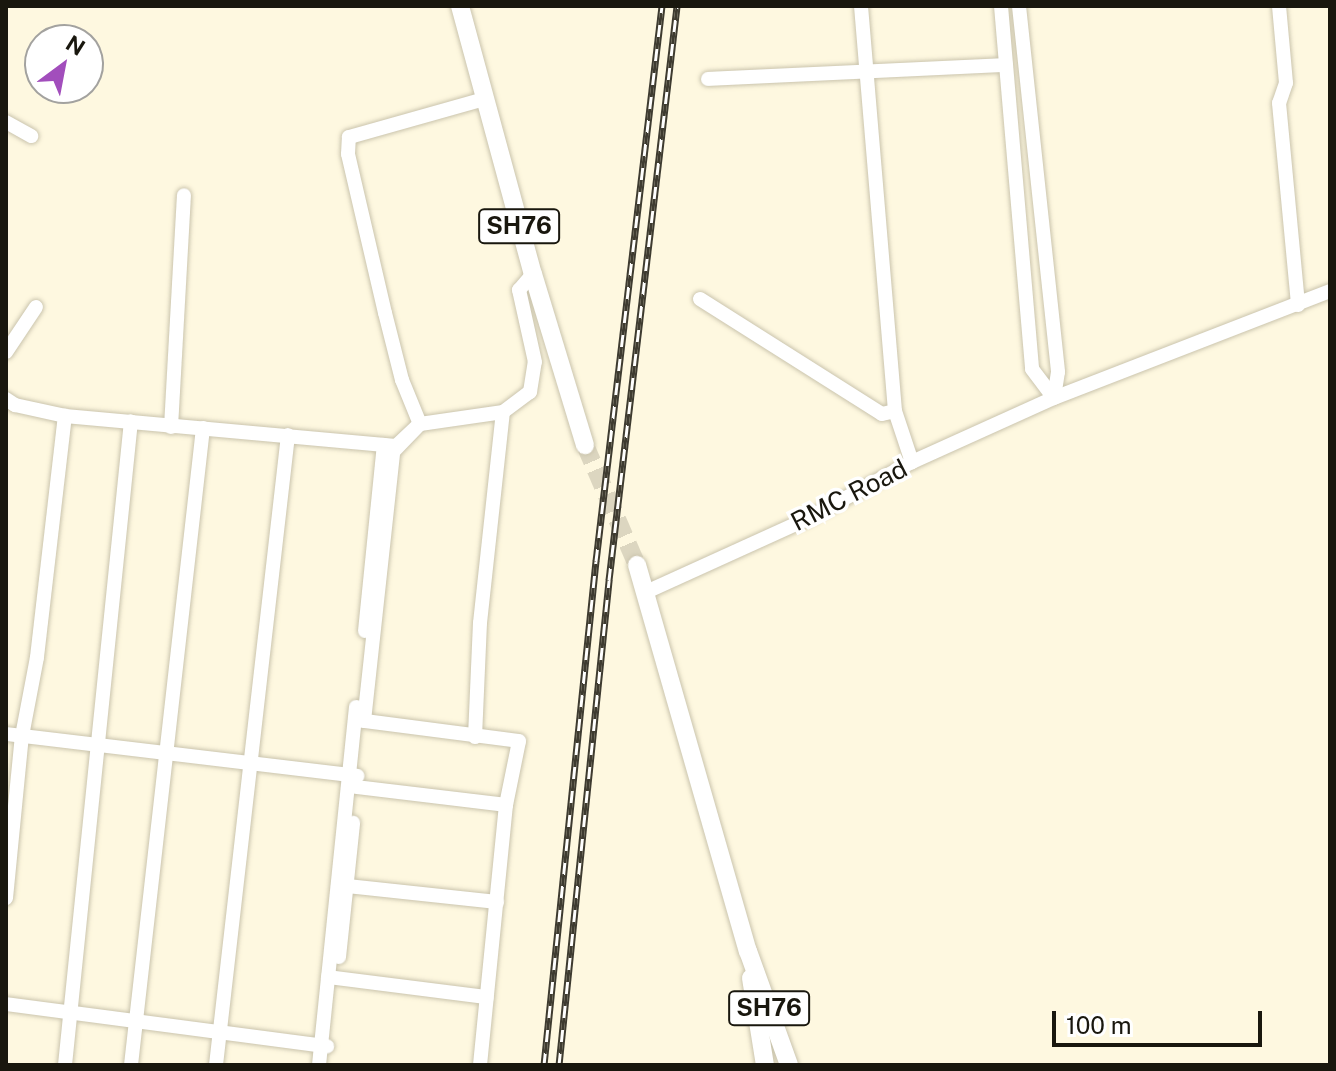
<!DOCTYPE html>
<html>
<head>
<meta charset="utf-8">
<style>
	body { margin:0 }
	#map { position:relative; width:1336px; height:1071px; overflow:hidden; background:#fef8e0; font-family:"Public Sans",sans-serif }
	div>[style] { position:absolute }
	.major-tunnel>* { height:18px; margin-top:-9px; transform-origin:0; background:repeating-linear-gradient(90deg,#dcd6c0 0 18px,transparent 0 27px) }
	.roads { filter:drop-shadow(0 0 2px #cac4ad) drop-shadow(0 0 2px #cac4ad) }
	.minor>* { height:14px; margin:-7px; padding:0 7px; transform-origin:7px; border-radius:7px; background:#fff }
	.major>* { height:18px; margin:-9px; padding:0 9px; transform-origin:9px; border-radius:9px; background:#fff }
	.rail>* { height:7px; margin-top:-3.5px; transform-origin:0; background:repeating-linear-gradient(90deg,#fff 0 12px,#3e3b30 0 24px); box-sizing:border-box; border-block:2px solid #3e3b30 }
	span { translate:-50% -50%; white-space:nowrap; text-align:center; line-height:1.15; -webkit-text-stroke:7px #fff; paint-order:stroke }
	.shield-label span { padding:2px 6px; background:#fff; border:2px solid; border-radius:6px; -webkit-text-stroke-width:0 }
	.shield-label { font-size:24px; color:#19170e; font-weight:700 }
	.street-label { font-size:26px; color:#19170e }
	.frame { position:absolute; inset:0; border:8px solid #19170e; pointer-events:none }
	.north { position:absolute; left:24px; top:24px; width:80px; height:80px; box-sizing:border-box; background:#fff; border:2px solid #a3a29f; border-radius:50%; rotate:32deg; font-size:22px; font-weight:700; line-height:32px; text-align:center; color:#19170e }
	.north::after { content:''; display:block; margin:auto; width:28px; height:36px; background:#a24ebc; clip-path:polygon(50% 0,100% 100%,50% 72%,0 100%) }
	.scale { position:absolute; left:1052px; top:1011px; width:210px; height:36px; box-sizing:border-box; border:4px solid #19170e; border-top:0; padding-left:10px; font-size:24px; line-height:28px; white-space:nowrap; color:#19170e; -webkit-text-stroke:6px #fff; paint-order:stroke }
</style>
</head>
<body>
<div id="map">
	<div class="major-tunnel">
		<div style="left:585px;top:445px;width:131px;rotate:66.6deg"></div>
	</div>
	<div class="roads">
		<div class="minor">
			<div style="left:861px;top:6px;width:406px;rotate:85.2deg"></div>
			<div style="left:895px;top:411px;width:54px;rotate:71.6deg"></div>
			<div style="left:1001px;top:6px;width:364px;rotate:85.1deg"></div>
			<div style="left:1032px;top:369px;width:36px;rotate:53deg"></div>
			<div style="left:1019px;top:6px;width:368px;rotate:83.9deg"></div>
			<div style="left:1058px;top:372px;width:26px;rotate:99deg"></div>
			<div style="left:1279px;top:6px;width:77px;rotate:84.8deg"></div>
			<div style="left:1286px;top:83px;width:21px;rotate:109deg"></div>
			<div style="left:1279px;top:103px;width:203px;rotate:84.6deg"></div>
			<div style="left:708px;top:79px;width:298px;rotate:-2.7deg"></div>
			<div style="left:6px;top:122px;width:29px;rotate:29deg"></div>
			<div style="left:700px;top:299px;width:215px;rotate:32.3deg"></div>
			<div style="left:882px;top:414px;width:13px;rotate:-13deg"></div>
			<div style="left:6px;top:352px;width:54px;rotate:-56.3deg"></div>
			<div style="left:6px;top:399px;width:11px;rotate:34deg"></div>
			<div style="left:15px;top:405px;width:51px;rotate:12.4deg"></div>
			<div style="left:65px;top:416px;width:332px;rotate:5.2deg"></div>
			<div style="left:396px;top:446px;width:33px;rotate:-43deg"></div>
			<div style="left:420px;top:424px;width:48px;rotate:-112.2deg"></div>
			<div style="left:402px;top:380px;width:69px;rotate:-104.2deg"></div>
			<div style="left:385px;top:313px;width:163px;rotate:-103.1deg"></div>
			<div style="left:348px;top:154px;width:17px;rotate:-87deg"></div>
			<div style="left:349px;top:137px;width:140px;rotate:-15.7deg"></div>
			<div style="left:171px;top:427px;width:232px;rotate:-86.8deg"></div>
			<div style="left:644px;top:593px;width:177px;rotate:-24.4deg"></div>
			<div style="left:805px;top:520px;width:122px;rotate:-28.5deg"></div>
			<div style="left:912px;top:462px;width:156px;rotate:-24.3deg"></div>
			<div style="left:1054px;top:398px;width:296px;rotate:-21.2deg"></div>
			<div style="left:365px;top:631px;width:187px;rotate:-84.2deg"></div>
			<div style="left:6px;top:734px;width:354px;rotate:6.8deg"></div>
			<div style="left:475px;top:737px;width:114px;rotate:-87.5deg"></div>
			<div style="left:480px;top:623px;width:212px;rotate:-83.8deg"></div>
			<div style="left:356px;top:787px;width:151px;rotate:6.8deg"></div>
			<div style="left:338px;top:885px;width:160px;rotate:6.1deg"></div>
			<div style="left:6px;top:898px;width:163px;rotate:-84.4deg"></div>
			<div style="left:22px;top:736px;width:80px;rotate:-79.2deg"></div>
			<div style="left:37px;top:657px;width:243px;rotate:-83.4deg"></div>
			<div style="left:339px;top:957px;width:135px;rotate:-84deg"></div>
			<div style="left:328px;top:977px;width:160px;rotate:7.2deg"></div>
			<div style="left:6px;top:1004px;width:324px;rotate:7.5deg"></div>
			<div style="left:65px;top:1065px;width:647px;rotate:-84.15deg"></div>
			<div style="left:131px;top:1065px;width:641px;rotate:-83.55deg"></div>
			<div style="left:216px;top:1065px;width:634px;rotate:-83.48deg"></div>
			<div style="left:319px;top:1065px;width:360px;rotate:-84.1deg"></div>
			<div style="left:480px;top:1065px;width:261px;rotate:-84.3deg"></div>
			<div style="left:506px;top:805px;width:65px;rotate:-78.5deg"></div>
			<div style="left:519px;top:741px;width:156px;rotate:-172.6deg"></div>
			<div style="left:364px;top:721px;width:271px;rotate:-83.8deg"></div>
			<div style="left:393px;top:452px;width:39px;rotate:-46deg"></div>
			<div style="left:420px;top:424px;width:84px;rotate:-8.2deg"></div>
			<div style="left:503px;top:412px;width:34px;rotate:-37deg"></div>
			<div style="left:530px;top:392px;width:30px;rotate:-81deg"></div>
			<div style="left:535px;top:362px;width:74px;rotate:-102.5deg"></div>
			<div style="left:519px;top:290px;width:21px;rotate:-49deg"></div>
		</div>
		<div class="major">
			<div style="left:460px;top:6px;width:278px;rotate:74.8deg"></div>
			<div style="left:533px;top:274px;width:179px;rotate:73.1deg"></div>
			<div style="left:637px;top:565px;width:402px;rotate:74deg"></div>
			<div style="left:748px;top:951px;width:121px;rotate:70.2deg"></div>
			<div style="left:751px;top:978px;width:88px;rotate:80.9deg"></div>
		</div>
	</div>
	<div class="rail">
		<div style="left:544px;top:1065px;width:507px;rotate:-84.11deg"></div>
		<div style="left:596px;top:561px;width:559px;rotate:-83.22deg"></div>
		<div style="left:559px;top:1065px;width:488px;rotate:-84.1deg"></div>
		<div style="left:609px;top:580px;width:578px;rotate:-83.24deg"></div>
	</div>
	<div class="shield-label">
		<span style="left:519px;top:226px">SH76</span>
		<span style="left:769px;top:1008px">SH76</span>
	</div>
	<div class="street-label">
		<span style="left:849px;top:495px;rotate:-27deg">RMC Road</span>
	</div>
	<div class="frame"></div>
	<div class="north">N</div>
	<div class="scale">100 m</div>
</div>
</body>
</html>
